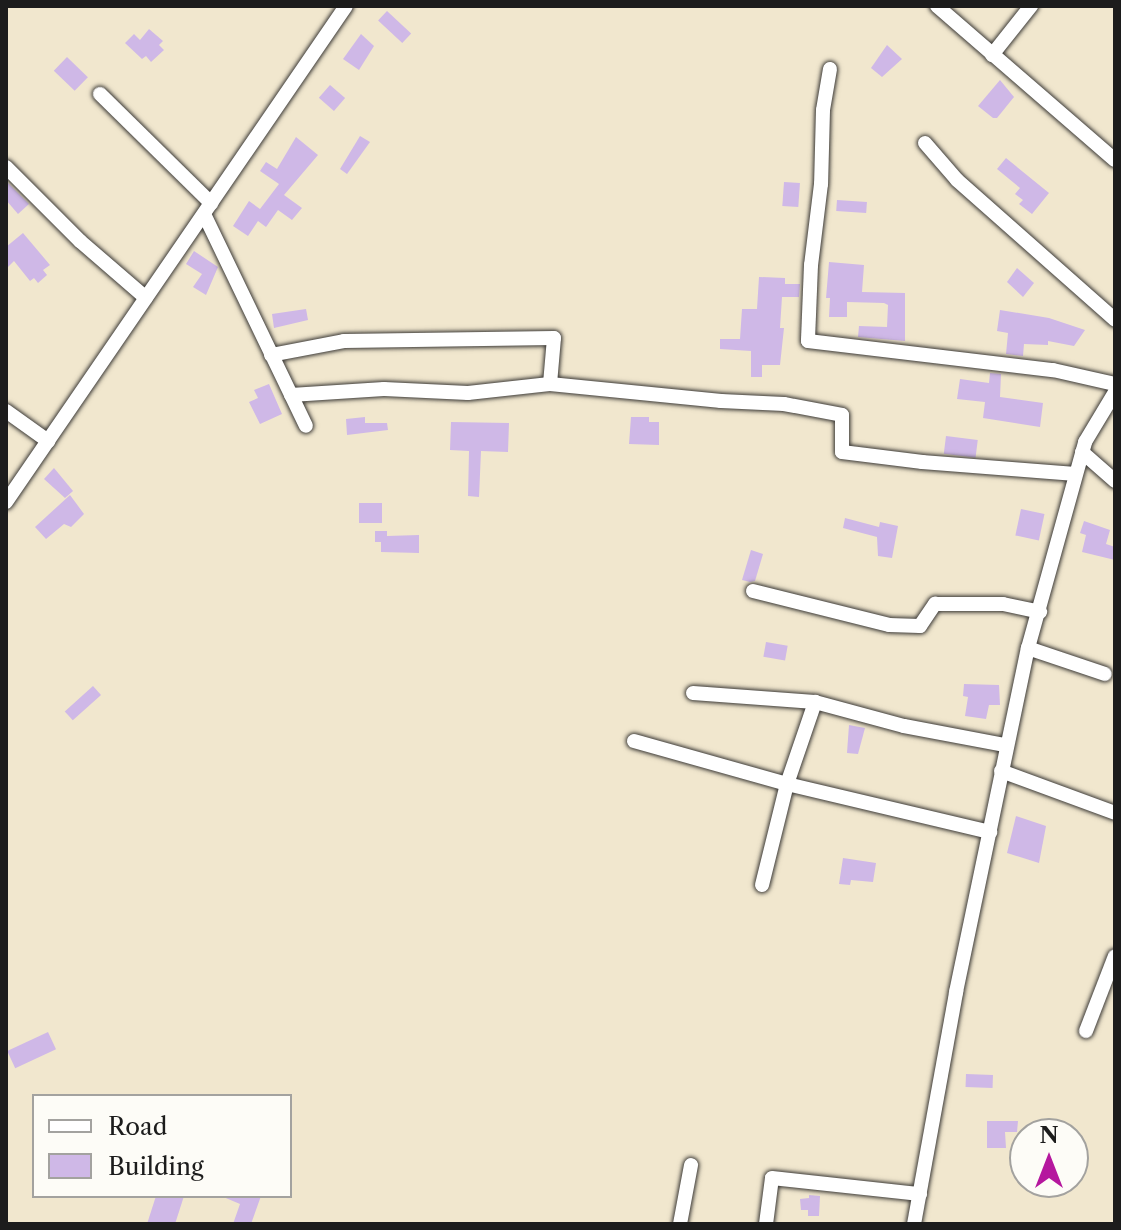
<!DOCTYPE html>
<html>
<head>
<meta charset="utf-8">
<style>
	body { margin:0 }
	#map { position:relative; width:1121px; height:1230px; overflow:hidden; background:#f1e7ce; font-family:"Libre Caslon Text",serif }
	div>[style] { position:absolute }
	.building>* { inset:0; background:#cfb8e7; transform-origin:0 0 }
	.roads { filter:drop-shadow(0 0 2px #3c3a37) drop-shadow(0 0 2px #3c3a37) }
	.minor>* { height:14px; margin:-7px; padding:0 7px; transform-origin:7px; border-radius:7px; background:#fff }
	span { translate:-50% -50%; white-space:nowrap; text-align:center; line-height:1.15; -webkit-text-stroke:8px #fdfcf7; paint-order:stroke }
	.frame { position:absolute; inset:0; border:8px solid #1c1c1c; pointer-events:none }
	.legend { position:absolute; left:32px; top:1094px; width:260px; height:104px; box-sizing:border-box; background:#fdfcf7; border:2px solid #a3a29f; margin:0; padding:10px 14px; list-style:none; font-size:24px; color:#1c1c1c }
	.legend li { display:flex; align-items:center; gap:16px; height:40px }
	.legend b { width:40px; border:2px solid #a3a29f }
	.north { position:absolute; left:1009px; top:1118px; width:80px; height:80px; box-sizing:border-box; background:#fdfcf7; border:2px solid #a3a29f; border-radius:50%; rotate:0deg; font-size:22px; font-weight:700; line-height:32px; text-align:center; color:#1c1c1c }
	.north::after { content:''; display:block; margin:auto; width:28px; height:36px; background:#b5179e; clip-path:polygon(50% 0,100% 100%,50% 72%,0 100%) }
</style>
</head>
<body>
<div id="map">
	<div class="building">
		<div style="left:387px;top:11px;width:33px;height:13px;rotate:43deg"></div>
		<div style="clip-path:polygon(149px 29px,163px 41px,159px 45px,164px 50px,151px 62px,146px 56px,142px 59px,125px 43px,134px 34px,140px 40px)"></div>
		<div style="clip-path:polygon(361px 34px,374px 46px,359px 70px,343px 59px)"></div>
		<div style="clip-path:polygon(887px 45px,902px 59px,882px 77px,871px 68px)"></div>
		<div style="left:67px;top:57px;width:29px;height:19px;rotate:44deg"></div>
		<div style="clip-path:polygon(1000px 80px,1014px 97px,997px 118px,993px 118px,978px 106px)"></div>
		<div style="left:330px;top:85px;width:20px;height:17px;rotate:41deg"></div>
		<div style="clip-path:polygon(360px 136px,370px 142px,347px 174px,340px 169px)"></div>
		<div style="clip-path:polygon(296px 137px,318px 155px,284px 195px,302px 208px,292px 220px,278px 210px,266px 227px,258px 221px,248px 236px,233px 226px,249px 201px,260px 209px,279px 184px,260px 171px,266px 162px,277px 169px)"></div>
		<div style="clip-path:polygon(1006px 158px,1049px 193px,1032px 214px,1019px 204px,1023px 200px,1015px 194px,1020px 188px,997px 169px)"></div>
		<div style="clip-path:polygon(6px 181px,29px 204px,18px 214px,6px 200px)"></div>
		<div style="left:784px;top:182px;width:16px;height:24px;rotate:4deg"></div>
		<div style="left:837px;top:200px;width:30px;height:11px;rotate:4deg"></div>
		<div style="clip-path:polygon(23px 233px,50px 265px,43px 270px,47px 275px,38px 283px,34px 278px,30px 281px,14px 261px,6px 269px,6px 247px)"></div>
		<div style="clip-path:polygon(194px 251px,218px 267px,206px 295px,193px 287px,202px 274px,186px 264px)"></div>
		<div style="clip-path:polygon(829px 262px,864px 265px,862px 292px,905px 293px,905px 341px,858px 337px,859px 326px,887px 327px,888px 305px,884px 303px,847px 302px,847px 317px,829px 317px,830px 298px,826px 298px)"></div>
		<div style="clip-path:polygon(1017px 268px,1034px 283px,1023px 297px,1007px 282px)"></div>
		<div style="clip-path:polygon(759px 277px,785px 278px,785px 284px,800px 284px,799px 297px,782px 297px,780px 328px,784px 328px,780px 365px,762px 365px,762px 377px,751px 377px,751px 351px,720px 349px,720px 339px,740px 339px,742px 309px,757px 309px)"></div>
		<div style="clip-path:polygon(306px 309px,308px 320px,274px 328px,272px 314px)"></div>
		<div style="clip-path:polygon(1000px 310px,1049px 318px,1085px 330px,1074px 346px,1048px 341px,1048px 345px,1024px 344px,1023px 356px,1006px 354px,1008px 333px,997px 331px)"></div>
		<div style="clip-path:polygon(990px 373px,1001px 374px,1000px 397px,1043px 403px,1040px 427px,983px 418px,985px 402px,957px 399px,960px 379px,989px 383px)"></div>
		<div style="clip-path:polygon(269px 384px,282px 414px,260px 424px,249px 402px,258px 398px,254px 390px)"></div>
		<div style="clip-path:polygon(365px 417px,365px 423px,387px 423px,388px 430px,347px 435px,346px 419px)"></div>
		<div style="clip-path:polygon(631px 417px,649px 417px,649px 422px,659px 422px,659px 445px,629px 444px)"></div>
		<div style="clip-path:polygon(451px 422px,509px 423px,508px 452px,481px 451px,479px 497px,468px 496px,469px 451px,450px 450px)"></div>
		<div style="left:946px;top:436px;width:32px;height:18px;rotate:7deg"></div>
		<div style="clip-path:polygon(54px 468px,73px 491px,65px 498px,44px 479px)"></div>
		<div style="clip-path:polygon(70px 495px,84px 514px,71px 527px,64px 524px,46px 539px,35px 527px)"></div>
		<div style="left:359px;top:503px;width:23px;height:20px"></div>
		<div style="left:1021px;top:509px;width:24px;height:27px;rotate:12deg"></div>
		<div style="clip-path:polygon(845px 518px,879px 527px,880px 522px,898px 526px,892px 558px,878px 556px,877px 537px,843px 528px)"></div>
		<div style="clip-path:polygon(1084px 521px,1110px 530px,1106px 544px,1115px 547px,1115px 560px,1082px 552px,1086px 535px,1080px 533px)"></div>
		<div style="clip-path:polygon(375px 531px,387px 531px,387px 536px,419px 535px,419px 553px,381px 552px,381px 542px,375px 542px)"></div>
		<div style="clip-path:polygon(751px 550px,763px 554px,755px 581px,750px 582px,742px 580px)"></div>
		<div style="left:766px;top:642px;width:22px;height:15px;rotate:10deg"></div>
		<div style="clip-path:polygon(964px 684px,999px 685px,1000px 705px,989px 705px,986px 719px,965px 716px,968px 697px,963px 696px)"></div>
		<div style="left:93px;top:686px;width:12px;height:38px;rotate:48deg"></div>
		<div style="clip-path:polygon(849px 725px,865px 728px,858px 754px,847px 753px)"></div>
		<div style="clip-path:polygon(1016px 816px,1046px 826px,1039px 863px,1007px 853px)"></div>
		<div style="clip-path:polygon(843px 858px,876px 863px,873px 882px,851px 880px,850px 885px,839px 884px)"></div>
		<div style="left:48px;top:1032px;width:19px;height:45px;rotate:65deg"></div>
		<div style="left:966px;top:1074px;width:27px;height:13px;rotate:2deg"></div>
		<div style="clip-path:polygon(987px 1121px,1018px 1121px,1017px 1132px,1005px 1132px,1006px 1148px,987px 1148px)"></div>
		<div style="clip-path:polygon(809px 1195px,820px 1196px,819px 1216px,808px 1216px,808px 1210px,801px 1210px,800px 1199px,809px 1198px)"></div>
		<div style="clip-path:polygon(156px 1196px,184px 1196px,175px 1224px,147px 1224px)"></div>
		<div style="clip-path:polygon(221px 1196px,261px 1196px,251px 1224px,233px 1224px,240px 1204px)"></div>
	</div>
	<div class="roads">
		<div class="minor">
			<div style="left:937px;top:6px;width:235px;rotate:40.9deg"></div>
			<div style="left:992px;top:55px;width:63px;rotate:-51.5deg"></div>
			<div style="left:830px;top:69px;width:42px;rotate:99.7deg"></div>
			<div style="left:823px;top:110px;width:74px;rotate:91.5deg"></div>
			<div style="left:821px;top:184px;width:82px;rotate:97deg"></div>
			<div style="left:811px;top:265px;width:76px;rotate:92.3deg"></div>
			<div style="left:808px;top:341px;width:247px;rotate:6.8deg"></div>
			<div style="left:1053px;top:370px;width:64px;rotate:12.7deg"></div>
			<div style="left:100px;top:94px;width:156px;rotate:44.5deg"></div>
			<div style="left:925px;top:143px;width:49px;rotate:49.1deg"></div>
			<div style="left:957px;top:180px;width:211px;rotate:41.5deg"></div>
			<div style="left:6px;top:167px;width:105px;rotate:45deg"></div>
			<div style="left:80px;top:241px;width:87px;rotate:40.8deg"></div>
			<div style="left:204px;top:214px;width:235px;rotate:64.3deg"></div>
			<div style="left:271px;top:355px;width:74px;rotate:-10.9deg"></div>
			<div style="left:344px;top:341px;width:210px;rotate:-0.8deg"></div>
			<div style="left:554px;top:338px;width:46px;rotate:95deg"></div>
			<div style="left:291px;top:395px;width:93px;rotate:-3.7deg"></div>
			<div style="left:384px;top:389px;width:84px;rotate:2.7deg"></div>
			<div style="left:468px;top:393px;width:82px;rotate:-6.3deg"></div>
			<div style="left:550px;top:384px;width:172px;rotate:5.7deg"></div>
			<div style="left:721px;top:401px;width:63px;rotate:2.7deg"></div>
			<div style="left:784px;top:404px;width:59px;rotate:10.7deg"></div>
			<div style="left:842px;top:415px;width:37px;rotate:90deg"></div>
			<div style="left:842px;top:452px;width:81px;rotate:7.1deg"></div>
			<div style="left:922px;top:462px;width:154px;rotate:4.5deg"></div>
			<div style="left:6px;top:411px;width:52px;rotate:35.5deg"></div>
			<div style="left:1082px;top:452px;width:44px;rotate:41.3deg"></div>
			<div style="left:6px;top:502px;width:601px;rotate:-55.57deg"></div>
			<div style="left:753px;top:591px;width:140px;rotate:14deg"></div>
			<div style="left:889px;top:625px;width:31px;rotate:2deg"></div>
			<div style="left:920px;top:626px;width:27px;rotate:-56deg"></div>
			<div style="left:935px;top:604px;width:68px"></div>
			<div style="left:1003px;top:604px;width:38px;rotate:12deg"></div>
			<div style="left:1028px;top:648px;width:81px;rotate:18.7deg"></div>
			<div style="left:693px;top:693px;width:122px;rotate:4.2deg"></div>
			<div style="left:815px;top:702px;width:92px;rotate:15.1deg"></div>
			<div style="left:904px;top:726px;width:103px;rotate:10.7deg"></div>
			<div style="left:634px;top:741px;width:159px;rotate:15.7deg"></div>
			<div style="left:787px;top:784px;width:209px;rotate:13.3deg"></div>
			<div style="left:1001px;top:771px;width:121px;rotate:20.2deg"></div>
			<div style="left:762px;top:885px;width:104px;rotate:-76.1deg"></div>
			<div style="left:787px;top:784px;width:87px;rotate:-71.1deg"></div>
			<div style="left:1086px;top:1031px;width:80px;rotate:-68.9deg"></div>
			<div style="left:680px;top:1224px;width:60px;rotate:-79.4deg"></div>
			<div style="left:766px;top:1224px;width:46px;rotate:-82.6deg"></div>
			<div style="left:772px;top:1178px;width:149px;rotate:6.2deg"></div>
			<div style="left:914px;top:1224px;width:236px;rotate:-79.7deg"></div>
			<div style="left:956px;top:992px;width:351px;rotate:-78.2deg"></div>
			<div style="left:1028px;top:648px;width:214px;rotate:-74.5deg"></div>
			<div style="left:1085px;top:442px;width:58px;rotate:-59deg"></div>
		</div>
	</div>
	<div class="frame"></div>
	<ul class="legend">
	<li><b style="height:10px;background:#fff"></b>Road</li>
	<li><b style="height:22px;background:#cfb8e7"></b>Building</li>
	</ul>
	<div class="north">N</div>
</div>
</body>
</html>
